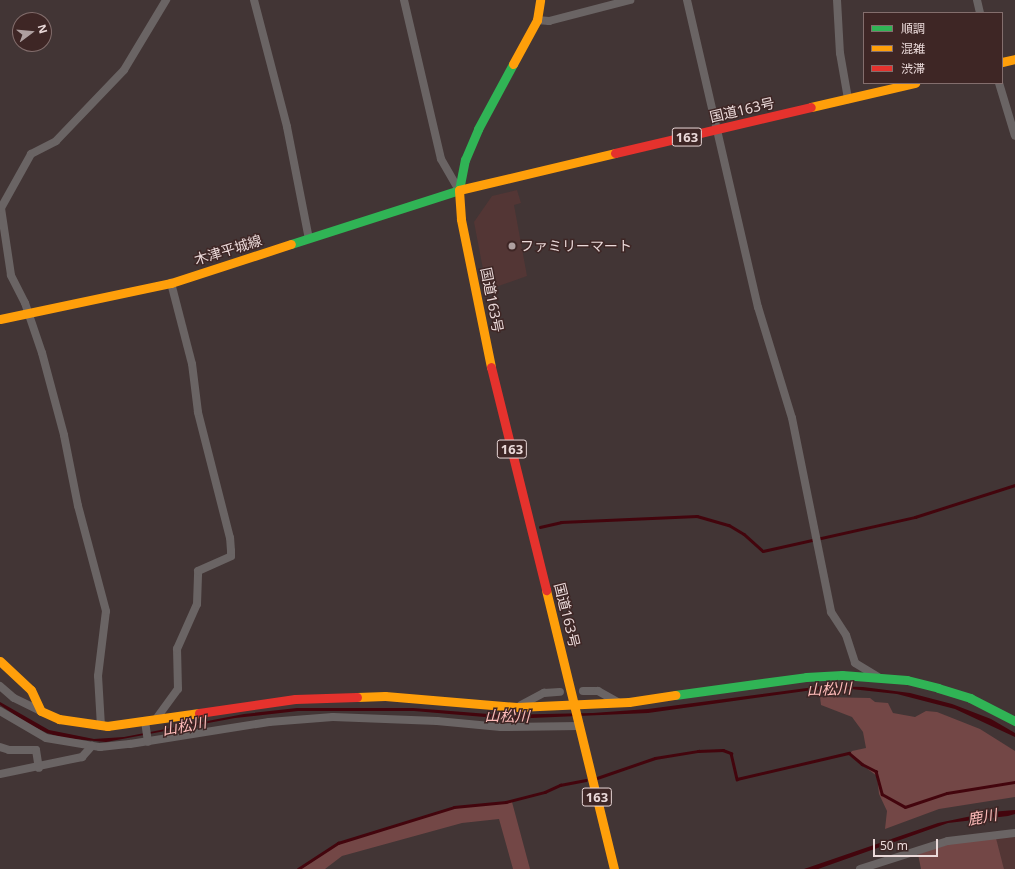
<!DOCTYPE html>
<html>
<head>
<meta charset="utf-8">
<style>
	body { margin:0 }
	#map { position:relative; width:1015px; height:869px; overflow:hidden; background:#423535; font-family:"Noto Sans","Noto Sans JP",sans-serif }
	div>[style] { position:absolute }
	.built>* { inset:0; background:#533635 }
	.green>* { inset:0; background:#734746 }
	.water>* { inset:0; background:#43050d }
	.stream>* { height:2.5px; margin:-1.25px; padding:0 1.25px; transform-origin:1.25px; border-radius:1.25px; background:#43050d }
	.street>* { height:8px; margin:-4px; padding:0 4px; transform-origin:4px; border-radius:4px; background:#6a6464 }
	.fast>* { height:9px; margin:-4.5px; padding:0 4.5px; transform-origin:4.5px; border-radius:4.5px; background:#30b455 }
	.slow>* { height:9px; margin:-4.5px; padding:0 4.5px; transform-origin:4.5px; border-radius:4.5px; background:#ff9f0a }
	.jam>* { height:9px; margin:-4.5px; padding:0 4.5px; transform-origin:4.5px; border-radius:4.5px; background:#e5322d }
	.dots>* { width:11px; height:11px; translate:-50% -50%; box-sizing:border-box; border:2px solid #3e2625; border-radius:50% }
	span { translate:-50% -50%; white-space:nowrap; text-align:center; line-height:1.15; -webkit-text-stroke:3px #3e2625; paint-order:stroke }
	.shield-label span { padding:1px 3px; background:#3e2625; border:1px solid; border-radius:3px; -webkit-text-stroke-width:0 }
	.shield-label { font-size:13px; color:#ead9d9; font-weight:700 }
	.street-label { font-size:14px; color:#ead9d9 }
	.poi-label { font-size:14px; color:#ead9d9 }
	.left { translate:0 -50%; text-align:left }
	.water-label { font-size:15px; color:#fdbbb9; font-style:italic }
	.legend { position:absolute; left:863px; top:12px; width:140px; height:72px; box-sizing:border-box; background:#3e2625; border:1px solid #836e6d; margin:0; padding:5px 7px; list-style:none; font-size:12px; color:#ead9d9 }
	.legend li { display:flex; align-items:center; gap:8px; height:20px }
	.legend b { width:20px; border:1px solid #836e6d }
	.north { position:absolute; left:12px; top:12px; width:40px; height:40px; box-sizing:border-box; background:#3e2625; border:1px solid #836e6d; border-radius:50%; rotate:74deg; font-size:11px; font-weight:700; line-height:16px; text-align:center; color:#ead9d9 }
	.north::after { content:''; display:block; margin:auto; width:14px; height:18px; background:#afa0a0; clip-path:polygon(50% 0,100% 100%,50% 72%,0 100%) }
	.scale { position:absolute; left:873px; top:839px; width:65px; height:18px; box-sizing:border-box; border:2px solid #ead9d9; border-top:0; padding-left:5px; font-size:12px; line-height:14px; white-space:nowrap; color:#ead9d9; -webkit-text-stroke:3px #3e2625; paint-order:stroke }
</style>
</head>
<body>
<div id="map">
	<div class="built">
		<div style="clip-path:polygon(517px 190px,521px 203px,514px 205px,527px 276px,487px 290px,474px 222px,492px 196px)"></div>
		<div style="clip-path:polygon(1015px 837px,1015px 869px,1004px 869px,996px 838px)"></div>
	</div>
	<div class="green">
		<div style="clip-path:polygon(820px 697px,870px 698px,875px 702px,888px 703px,893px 713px,915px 717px,926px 711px,937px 712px,980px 729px,1015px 751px,1015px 797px,939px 809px,885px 829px,887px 811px,879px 794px,877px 776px,849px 755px,852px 751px,866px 748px,863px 732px,852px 717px,821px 705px)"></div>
		<div style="clip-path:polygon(512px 802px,530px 869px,513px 869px,499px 819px,462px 823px,342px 856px,325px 869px,301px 869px,338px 844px,455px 808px)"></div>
		<div style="clip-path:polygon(996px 838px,1004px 869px,921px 869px,918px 854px,955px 842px)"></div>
	</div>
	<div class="water">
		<div style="clip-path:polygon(822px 686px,863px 687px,910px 693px,952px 704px,991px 719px,1015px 733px,1015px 737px,955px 709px,897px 694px,851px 689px,813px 690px,648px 713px,508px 719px,414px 711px,298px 711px,235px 718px,106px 742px,64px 738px,47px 733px,30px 725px,0 705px,0 702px,49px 730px,94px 739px,124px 737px,244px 714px,297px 708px,413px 708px,501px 715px,593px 713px,648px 709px)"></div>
		<div style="clip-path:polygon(1015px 810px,1015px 814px,1008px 816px,948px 823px,818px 869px,804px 869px,938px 823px,991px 812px)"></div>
	</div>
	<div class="stream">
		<div style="left:540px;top:527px;width:22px;rotate:-13deg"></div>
		<div style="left:561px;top:522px;width:136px;rotate:-2.5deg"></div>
		<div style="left:697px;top:516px;width:33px;rotate:16deg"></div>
		<div style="left:729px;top:525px;width:17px;rotate:31deg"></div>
		<div style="left:744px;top:534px;width:25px;rotate:42deg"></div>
		<div style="left:763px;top:551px;width:156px;rotate:-12.6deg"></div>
		<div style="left:915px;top:517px;width:105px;rotate:-17.7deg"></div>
		<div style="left:597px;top:778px;width:61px;rotate:-19deg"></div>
		<div style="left:655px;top:758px;width:44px;rotate:-9.2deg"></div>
		<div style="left:698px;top:751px;width:25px;rotate:-2deg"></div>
		<div style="left:723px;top:750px;width:9px;rotate:21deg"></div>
		<div style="left:731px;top:753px;width:27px;rotate:77deg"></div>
		<div style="left:737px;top:779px;width:115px;rotate:-13.1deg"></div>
		<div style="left:849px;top:753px;width:17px;rotate:40deg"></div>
		<div style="left:862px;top:764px;width:16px;rotate:27deg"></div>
		<div style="left:876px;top:771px;width:24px;rotate:75deg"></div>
		<div style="left:882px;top:794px;width:26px;rotate:29deg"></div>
		<div style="left:905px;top:807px;width:44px;rotate:-18.4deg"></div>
		<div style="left:947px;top:793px;width:69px;rotate:-9.2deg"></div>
		<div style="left:298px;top:869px;width:48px;rotate:-33deg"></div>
		<div style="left:338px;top:843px;width:121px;rotate:-17.2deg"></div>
		<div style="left:454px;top:807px;width:52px;rotate:-5.5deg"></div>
		<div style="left:506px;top:802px;width:40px;rotate:-14.4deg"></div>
		<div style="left:545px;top:792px;width:17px;rotate:-25deg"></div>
		<div style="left:560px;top:785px;width:26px;rotate:-11deg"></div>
	</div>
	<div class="street">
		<div style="left:254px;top:0;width:131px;rotate:75.4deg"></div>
		<div style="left:287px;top:127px;width:114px;rotate:78.9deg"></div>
		<div style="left:404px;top:0;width:163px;rotate:76.9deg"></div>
		<div style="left:441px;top:159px;width:36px;rotate:60deg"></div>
		<div style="left:687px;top:0;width:315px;rotate:77deg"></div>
		<div style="left:758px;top:307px;width:116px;rotate:73deg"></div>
		<div style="left:792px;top:418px;width:198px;rotate:78.6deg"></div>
		<div style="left:831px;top:612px;width:27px;rotate:57deg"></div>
		<div style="left:846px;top:635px;width:29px;rotate:72deg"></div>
		<div style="left:855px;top:663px;width:26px;rotate:31deg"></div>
		<div style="left:837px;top:0;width:53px;rotate:86.8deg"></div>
		<div style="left:840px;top:53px;width:47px;rotate:80.1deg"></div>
		<div style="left:977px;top:0;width:13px;rotate:77deg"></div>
		<div style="left:537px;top:20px;width:12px;rotate:5deg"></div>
		<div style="left:549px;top:21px;width:84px;rotate:-14.5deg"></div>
		<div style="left:999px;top:83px;width:55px;rotate:73.2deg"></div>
		<div style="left:0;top:686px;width:18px;rotate:41deg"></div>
		<div style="left:14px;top:698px;width:30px;rotate:26deg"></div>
		<div style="left:583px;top:691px;width:15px"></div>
		<div style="left:598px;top:691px;width:23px;rotate:29deg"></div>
		<div style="left:521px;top:705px;width:26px;rotate:-28deg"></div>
		<div style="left:544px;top:693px;width:16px;rotate:-4deg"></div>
		<div style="left:0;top:711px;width:53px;rotate:30.4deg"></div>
		<div style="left:46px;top:738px;width:55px;rotate:9.5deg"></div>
		<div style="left:100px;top:747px;width:30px;rotate:-6deg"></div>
		<div style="left:130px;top:744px;width:141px;rotate:-9deg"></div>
		<div style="left:269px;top:722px;width:64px;rotate:-4.5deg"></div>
		<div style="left:333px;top:717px;width:104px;rotate:2.2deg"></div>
		<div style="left:437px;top:721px;width:64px;rotate:5.4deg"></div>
		<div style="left:501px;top:727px;width:78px;rotate:-0.7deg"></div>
		<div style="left:156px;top:719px;width:37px;rotate:-54deg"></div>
		<div style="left:178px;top:689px;width:40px;rotate:-91.4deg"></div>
		<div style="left:177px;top:649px;width:49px;rotate:-66deg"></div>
		<div style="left:197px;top:604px;width:33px;rotate:-88deg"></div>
		<div style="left:198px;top:571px;width:36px;rotate:-24deg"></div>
		<div style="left:231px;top:556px;width:5px;rotate:-90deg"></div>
		<div style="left:231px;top:551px;width:13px;rotate:-94deg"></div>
		<div style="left:230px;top:538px;width:130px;rotate:-104.3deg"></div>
		<div style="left:198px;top:412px;width:48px;rotate:-97.1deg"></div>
		<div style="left:192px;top:364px;width:84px;rotate:-104.5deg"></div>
		<div style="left:145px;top:721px;width:21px;rotate:82deg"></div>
		<div style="left:101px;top:726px;width:50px;rotate:-93.4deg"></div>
		<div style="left:98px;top:676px;width:65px;rotate:-83deg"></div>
		<div style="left:106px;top:611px;width:109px;rotate:-104.9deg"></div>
		<div style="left:78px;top:506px;width:72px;rotate:-101.2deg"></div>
		<div style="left:64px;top:435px;width:85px;rotate:-105deg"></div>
		<div style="left:42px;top:353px;width:53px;rotate:-108.8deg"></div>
		<div style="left:25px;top:303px;width:31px;rotate:-117deg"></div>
		<div style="left:11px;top:275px;width:68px;rotate:-98.5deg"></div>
		<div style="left:1px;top:208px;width:62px;rotate:-60.9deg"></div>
		<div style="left:31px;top:154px;width:28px;rotate:-27deg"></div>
		<div style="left:56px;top:141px;width:98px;rotate:-46.2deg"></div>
		<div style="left:124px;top:70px;width:82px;rotate:-59deg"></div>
		<div style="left:0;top:747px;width:9px;rotate:18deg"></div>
		<div style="left:9px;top:750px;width:27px"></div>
		<div style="left:36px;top:750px;width:18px;rotate:81deg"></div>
		<div style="left:0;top:774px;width:84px;rotate:-11.7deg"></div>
		<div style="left:82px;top:757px;width:15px;rotate:-48deg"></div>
		<div style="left:860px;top:869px;width:92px;rotate:-17.7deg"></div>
		<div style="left:948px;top:841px;width:67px;rotate:-6.8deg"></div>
	</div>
	<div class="fast">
		<div style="left:291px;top:244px;width:176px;rotate:-17.8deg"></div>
		<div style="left:459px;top:190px;width:31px;rotate:-79deg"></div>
		<div style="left:465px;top:160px;width:34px;rotate:-67deg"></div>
		<div style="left:478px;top:129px;width:74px;rotate:-61.7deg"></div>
		<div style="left:675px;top:695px;width:132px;rotate:-7.8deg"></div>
		<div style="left:806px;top:677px;width:36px;rotate:-3deg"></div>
		<div style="left:842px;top:675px;width:65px;rotate:4.4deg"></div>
		<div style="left:907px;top:680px;width:32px;rotate:14deg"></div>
		<div style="left:938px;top:688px;width:34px;rotate:17deg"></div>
		<div style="left:970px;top:698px;width:51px;rotate:27.1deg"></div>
	</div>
	<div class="slow">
		<div style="left:1002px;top:62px;width:13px;rotate:-13deg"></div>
		<div style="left:513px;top:64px;width:50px;rotate:-61.4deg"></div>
		<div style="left:537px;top:20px;width:20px;rotate:-81deg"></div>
		<div style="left:811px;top:107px;width:107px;rotate:-13deg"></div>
		<div style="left:0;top:319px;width:175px;rotate:-11.9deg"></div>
		<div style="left:171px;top:283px;width:126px;rotate:-18deg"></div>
		<div style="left:491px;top:367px;width:151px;rotate:-101.5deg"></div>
		<div style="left:461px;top:219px;width:29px;rotate:-94deg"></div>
		<div style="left:459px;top:190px;width:160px;rotate:-13.3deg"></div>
		<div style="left:546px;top:590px;width:287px;rotate:76.3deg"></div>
		<div style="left:0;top:661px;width:42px;rotate:43.1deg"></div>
		<div style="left:31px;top:690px;width:23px;rotate:65deg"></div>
		<div style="left:41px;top:711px;width:20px;rotate:24deg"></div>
		<div style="left:59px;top:719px;width:49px;rotate:8.3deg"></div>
		<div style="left:107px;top:726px;width:93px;rotate:-8deg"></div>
		<div style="left:357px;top:697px;width:28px;rotate:-2deg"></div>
		<div style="left:385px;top:696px;width:132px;rotate:4.8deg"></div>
		<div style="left:517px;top:707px;width:112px;rotate:-2.6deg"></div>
		<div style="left:629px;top:702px;width:47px;rotate:-8.7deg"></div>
	</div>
	<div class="jam">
		<div style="left:615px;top:153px;width:201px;rotate:-13.2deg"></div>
		<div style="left:491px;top:367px;width:230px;rotate:76.1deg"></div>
		<div style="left:199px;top:713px;width:97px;rotate:-8.3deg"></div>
		<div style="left:295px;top:699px;width:62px;rotate:-1.8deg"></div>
	</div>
	<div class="dots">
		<div style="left:512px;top:246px;background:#afa0a0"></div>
	</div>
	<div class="shield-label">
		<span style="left:687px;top:137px">163</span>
		<span style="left:512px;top:449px">163</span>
		<span style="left:597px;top:797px">163</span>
	</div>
	<div class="street-label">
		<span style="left:742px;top:110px;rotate:-13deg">国道163号</span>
		<span style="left:228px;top:250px;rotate:-17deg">木津平城線</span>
		<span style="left:492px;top:300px;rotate:79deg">国道163号</span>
		<span style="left:567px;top:615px;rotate:76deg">国道163号</span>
	</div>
	<div class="poi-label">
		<span class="left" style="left:520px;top:246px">ファミリーマート</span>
	</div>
	<div class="water-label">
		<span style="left:829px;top:689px;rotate:-2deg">山松川</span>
		<span style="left:507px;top:716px;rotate:1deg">山松川</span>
		<span style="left:184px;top:726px;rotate:-11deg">山松川</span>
		<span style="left:982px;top:817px;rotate:-10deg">鹿川</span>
	</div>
	<ul class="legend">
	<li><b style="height:5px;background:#30b455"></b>順調</li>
	<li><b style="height:5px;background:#ff9f0a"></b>混雑</li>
	<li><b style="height:5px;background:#e5322d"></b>渋滞</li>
	</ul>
	<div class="north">N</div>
	<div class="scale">50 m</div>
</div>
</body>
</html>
